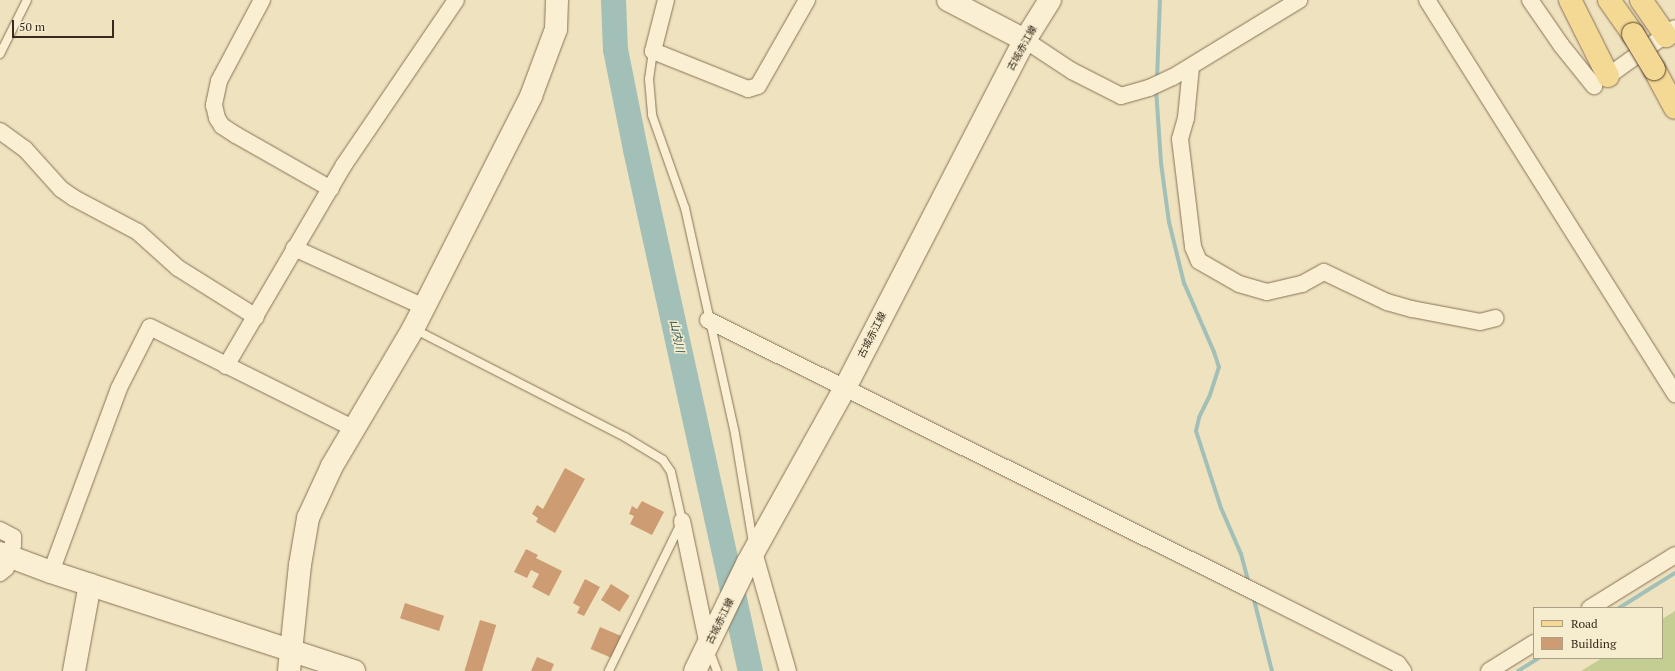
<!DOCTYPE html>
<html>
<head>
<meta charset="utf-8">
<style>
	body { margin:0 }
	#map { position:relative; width:1675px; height:671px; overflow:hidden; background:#efe2be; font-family:"PT Serif","Noto Sans JP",serif }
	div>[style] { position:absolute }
	.green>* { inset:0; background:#c4cd92 }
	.stream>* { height:4px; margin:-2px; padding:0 2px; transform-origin:2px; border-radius:2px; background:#a2c0b8 }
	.river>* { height:25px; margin:-12.5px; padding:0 12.5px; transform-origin:12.5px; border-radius:12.5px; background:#a2c0b8 }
	.building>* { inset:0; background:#ce9c73; transform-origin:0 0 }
	.roads { filter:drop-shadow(0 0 1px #887257) drop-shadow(0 0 1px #887257) }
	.lane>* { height:8px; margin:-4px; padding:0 4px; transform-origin:4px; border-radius:4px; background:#faefd2 }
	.street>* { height:16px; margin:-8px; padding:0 8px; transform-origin:8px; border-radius:8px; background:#faefd2 }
	.secondary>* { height:22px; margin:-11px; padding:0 11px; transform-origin:11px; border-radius:11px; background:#faefd2 }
	.primary>* { height:22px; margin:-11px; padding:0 11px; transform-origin:11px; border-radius:11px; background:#f4d994 }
	.bridges { filter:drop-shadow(0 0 1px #55402b) drop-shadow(0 0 1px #55402b) }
	.primary-bridge>* { height:22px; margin:-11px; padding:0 11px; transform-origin:11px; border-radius:11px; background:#f4d994 }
	span { translate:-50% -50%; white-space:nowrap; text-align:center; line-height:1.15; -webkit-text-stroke:3px #f6ecce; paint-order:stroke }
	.street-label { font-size:10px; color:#372a1c }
	.water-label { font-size:11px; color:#2a5755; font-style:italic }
	.legend { position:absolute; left:1533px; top:607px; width:130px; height:52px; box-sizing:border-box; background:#f6ecce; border:1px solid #aa9e87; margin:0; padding:5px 7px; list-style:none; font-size:12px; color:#372a1c }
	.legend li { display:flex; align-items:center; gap:8px; height:20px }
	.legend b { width:20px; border:1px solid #aa9e87 }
	.scale { position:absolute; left:12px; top:20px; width:102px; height:18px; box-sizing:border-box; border:2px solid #372a1c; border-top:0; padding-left:5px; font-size:12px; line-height:14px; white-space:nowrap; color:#372a1c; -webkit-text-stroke:3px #f6ecce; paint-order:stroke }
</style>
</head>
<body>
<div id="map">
	<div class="green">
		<div style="clip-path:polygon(1675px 611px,1675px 671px,1581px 671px,1602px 658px,1662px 658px,1662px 619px)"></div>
	</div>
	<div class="stream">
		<div style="left:1157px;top:80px;width:80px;rotate:-87.9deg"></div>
		<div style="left:1156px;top:89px;width:74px;rotate:86.1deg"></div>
		<div style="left:1161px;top:163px;width:60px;rotate:82.3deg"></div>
		<div style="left:1169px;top:222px;width:63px;rotate:76.2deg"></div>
		<div style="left:1184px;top:283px;width:75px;rotate:66.5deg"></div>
		<div style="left:1214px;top:352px;width:16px;rotate:72deg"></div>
		<div style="left:1219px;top:367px;width:29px;rotate:108deg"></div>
		<div style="left:1210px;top:395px;width:25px;rotate:116deg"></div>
		<div style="left:1199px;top:418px;width:13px;rotate:103deg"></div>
		<div style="left:1196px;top:431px;width:81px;rotate:72deg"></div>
		<div style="left:1221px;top:508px;width:50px;rotate:66.5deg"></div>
		<div style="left:1241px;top:554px;width:31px;rotate:75deg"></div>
		<div style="left:1253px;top:596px;width:77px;rotate:75.8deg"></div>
		<div style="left:1619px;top:608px;width:66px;rotate:-32deg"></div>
		<div style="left:1518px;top:671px;width:25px;rotate:-32deg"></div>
	</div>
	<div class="river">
		<div style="left:613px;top:0;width:49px;rotate:87.7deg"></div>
		<div style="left:615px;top:49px;width:102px;rotate:78.7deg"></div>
		<div style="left:635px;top:149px;width:535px;rotate:77.58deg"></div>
	</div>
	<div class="building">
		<div style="clip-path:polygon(565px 468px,585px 479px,555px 533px,536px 522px,538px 518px,532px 514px,537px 505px,543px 509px)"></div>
		<div style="clip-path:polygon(642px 501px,664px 512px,652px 535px,630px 524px,634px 516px,629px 514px,632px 506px,637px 509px)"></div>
		<div style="clip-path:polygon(526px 549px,538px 555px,536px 558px,562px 571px,549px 596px,532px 587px,539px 574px,531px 570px,527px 578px,514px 572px)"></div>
		<div style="clip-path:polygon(585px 579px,600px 587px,584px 616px,577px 613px,580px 607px,573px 603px)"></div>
		<div style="left:611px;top:584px;width:22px;height:19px;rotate:32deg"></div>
		<div style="left:405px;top:603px;width:41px;height:16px;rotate:18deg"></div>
		<div style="left:480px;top:620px;width:17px;height:53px;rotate:17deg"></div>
		<div style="left:600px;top:627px;width:23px;height:24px;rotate:23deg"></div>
		<div style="clip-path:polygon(537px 657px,554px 664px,551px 671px,531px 671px)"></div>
	</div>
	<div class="roads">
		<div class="lane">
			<div style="left:653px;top:51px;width:28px;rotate:98deg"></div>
			<div style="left:649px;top:79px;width:36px;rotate:85deg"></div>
			<div style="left:652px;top:115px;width:99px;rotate:70.5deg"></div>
			<div style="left:685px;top:208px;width:231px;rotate:77.5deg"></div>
			<div style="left:735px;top:434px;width:110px;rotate:80.6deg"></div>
			<div style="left:0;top:54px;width:60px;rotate:-63.4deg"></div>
			<div style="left:414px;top:329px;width:237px;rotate:27.1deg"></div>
			<div style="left:625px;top:437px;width:44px;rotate:31.2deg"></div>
			<div style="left:663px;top:460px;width:14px;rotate:56deg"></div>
			<div style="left:671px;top:472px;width:50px;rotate:77.3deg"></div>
			<div style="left:682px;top:521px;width:167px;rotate:116deg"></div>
			<div style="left:709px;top:650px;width:22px;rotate:69deg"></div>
		</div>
		<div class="street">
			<div style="left:262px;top:0;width:92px;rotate:118deg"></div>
			<div style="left:219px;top:81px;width:25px;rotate:102deg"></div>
			<div style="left:214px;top:105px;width:13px;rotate:77deg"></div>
			<div style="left:217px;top:118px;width:9px;rotate:58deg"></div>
			<div style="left:222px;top:126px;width:17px;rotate:33deg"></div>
			<div style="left:236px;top:135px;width:109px;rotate:29.6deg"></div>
			<div style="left:666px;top:0;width:53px;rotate:104.3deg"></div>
			<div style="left:653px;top:51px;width:102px;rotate:21.8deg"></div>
			<div style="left:748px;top:89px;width:10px;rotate:-17deg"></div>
			<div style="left:758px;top:86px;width:99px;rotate:-60.3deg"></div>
			<div style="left:1427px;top:0;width:466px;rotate:57.8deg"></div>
			<div style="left:1530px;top:0;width:55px;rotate:55.4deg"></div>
			<div style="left:1561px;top:45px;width:53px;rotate:51.2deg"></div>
			<div style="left:1025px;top:40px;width:56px;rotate:33.4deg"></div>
			<div style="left:1072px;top:71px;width:55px;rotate:27deg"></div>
			<div style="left:1121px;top:96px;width:29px;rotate:-16deg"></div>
			<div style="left:1149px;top:88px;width:26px;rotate:-25deg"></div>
			<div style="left:1173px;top:77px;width:148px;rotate:-31.4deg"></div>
			<div style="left:1191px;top:67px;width:51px;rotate:95.6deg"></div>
			<div style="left:1186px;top:118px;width:22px;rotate:106deg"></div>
			<div style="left:1180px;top:139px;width:109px;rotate:83.1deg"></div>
			<div style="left:1193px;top:247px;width:15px;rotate:67deg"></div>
			<div style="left:1199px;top:261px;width:46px;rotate:29.9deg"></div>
			<div style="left:1239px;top:284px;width:29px;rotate:16deg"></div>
			<div style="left:1267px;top:292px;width:36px;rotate:-13deg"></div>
			<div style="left:1302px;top:284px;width:25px;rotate:-29deg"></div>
			<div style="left:1324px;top:272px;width:70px;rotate:25.5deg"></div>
			<div style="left:1387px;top:302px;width:26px;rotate:16deg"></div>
			<div style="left:1412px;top:309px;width:69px;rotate:10.8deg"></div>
			<div style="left:1480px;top:322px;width:16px;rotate:-14deg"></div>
			<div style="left:1608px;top:76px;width:82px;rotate:-35.6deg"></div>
			<div style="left:0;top:131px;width:31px;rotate:36deg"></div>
			<div style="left:25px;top:149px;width:54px;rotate:48deg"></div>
			<div style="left:61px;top:189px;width:16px;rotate:35deg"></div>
			<div style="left:74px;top:198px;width:72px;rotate:28deg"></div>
			<div style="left:138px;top:232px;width:54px;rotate:42deg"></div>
			<div style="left:178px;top:268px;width:92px;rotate:32.1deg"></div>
			<div style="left:294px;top:248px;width:143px;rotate:24.4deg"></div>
			<div style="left:708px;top:320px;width:618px;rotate:26.44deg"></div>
			<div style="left:1261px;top:595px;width:153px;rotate:26.7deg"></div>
			<div style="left:1398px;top:664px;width:9px;rotate:54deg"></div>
			<div style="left:226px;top:366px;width:233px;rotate:-59.6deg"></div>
			<div style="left:344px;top:165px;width:199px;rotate:-55.8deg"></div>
			<div style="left:682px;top:521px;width:127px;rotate:78.2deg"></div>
			<div style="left:0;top:530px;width:15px;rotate:28deg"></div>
			<div style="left:13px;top:537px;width:8px;rotate:90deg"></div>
			<div style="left:13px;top:545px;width:24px;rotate:107deg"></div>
			<div style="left:6px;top:568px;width:8px;rotate:140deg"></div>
			<div style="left:754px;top:552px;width:124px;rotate:74.1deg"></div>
			<div style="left:51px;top:572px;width:196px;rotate:-69.7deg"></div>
			<div style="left:119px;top:388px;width:68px;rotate:-63.1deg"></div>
			<div style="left:150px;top:327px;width:229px;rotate:26.5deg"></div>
			<div style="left:1590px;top:608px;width:100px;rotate:-31.9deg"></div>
			<div style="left:1489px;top:671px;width:53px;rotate:-31.9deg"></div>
		</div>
		<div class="secondary">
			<div style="left:948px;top:0;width:87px;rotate:27.5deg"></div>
			<div style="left:0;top:553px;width:54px;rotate:20.4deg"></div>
			<div style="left:51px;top:572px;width:319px;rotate:18.1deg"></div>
			<div style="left:74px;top:671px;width:88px;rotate:-79.6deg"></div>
			<div style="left:289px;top:671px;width:107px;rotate:-84.1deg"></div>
			<div style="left:300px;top:565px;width:48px;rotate:-80.3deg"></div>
			<div style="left:308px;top:518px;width:57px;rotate:-65.2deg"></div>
			<div style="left:332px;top:466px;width:159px;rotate:-59.4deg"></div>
			<div style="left:413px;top:329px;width:261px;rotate:-63.1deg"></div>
			<div style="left:531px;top:96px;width:72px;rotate:-69.5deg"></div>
			<div style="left:556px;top:29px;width:29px;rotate:-88deg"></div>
			<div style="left:695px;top:671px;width:121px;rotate:-64.1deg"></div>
			<div style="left:748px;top:562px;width:199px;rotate:-60.9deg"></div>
			<div style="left:845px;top:388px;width:392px;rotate:-62.7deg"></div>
			<div style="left:1025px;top:40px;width:47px;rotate:-58deg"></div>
		</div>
		<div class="primary">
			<div style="left:1570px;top:0;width:85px;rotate:63.4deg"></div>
			<div style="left:1609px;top:0;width:42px;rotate:54.8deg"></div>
			<div style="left:1641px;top:0;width:44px;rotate:55.2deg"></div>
			<div style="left:1654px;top:69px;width:44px;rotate:61.7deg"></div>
		</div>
	</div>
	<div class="bridges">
		<div class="primary-bridge">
			<div style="left:1633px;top:34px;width:41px;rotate:59deg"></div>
		</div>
	</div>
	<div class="street-label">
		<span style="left:1022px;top:48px;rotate:-61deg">古城赤江線</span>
		<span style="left:872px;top:335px;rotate:-63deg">古城赤江線</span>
		<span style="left:720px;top:621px;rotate:-64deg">古城赤江線</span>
	</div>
	<div class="water-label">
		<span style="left:677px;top:336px;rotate:78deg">山内川</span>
	</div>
	<ul class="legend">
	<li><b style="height:5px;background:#f4d994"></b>Road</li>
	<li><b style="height:11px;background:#ce9c73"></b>Building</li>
	</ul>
	<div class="scale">50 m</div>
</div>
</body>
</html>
